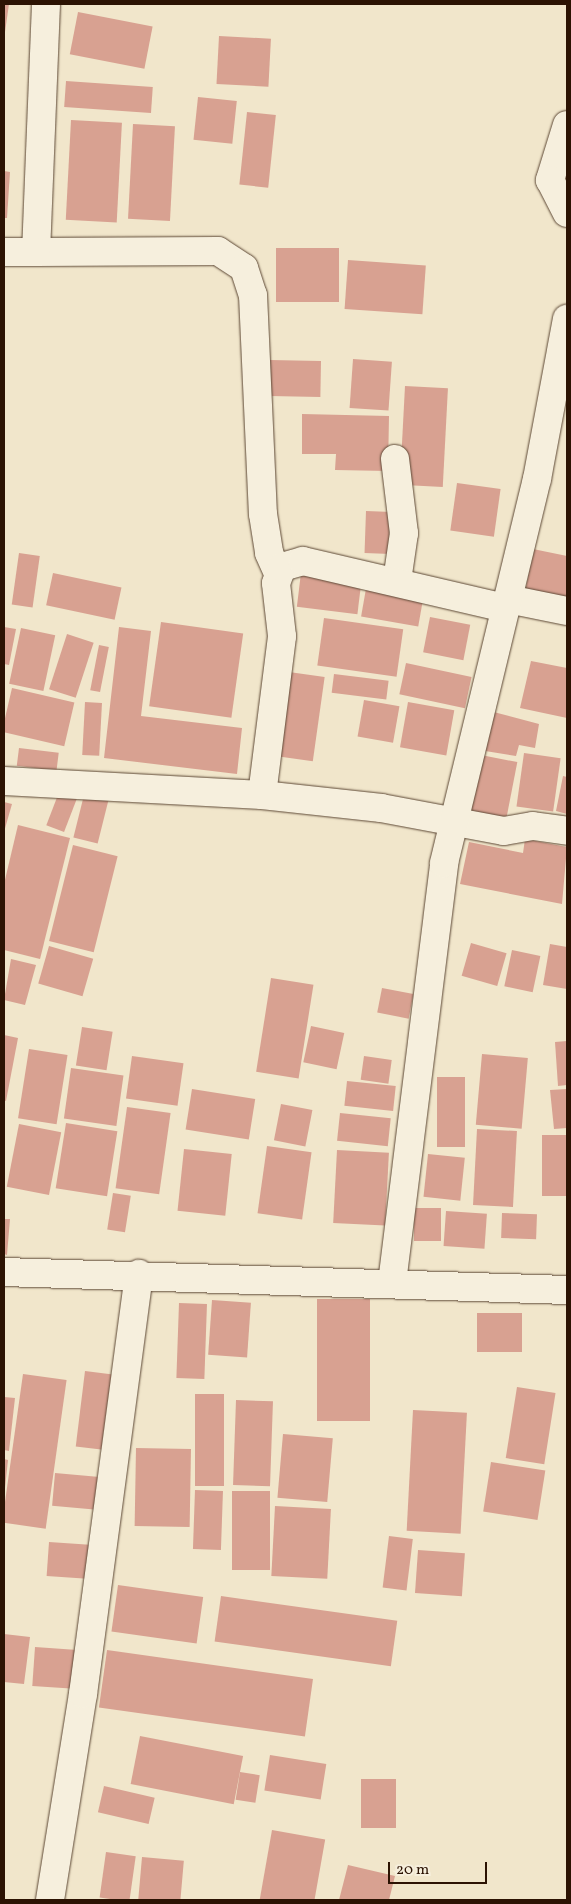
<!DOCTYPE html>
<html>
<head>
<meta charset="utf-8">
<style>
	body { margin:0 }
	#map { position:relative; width:571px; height:1904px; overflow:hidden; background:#f1e6cb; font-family:Vollkorn,serif }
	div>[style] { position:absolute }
	.building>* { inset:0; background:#d8a191; transform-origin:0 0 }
	.roads { filter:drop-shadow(0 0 1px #5d4835) drop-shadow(0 0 1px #5d4835) }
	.street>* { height:28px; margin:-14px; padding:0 14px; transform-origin:14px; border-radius:14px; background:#f6efdd }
	.secondary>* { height:28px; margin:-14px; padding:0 14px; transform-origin:14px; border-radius:14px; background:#f6efdd }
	span { translate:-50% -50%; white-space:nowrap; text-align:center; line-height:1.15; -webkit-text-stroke:4px #f6efdd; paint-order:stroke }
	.frame { position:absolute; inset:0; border:5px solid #2c1303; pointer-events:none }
	.scale { position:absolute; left:388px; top:1862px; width:99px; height:22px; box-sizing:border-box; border:2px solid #2c1303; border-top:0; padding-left:6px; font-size:15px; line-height:18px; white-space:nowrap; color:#2c1303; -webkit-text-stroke:4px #f6efdd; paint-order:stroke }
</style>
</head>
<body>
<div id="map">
	<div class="building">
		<div style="clip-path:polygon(4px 4px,9px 4px,5px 32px,4px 32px)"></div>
		<div style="left:78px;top:12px;width:76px;height:43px;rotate:11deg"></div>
		<div style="left:219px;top:36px;width:52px;height:48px;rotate:3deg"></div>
		<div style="left:66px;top:81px;width:87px;height:26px;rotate:4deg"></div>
		<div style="left:198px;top:97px;width:39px;height:43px;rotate:6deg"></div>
		<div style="left:247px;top:112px;width:29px;height:73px;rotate:6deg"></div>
		<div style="left:71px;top:120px;width:51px;height:100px;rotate:3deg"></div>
		<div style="left:133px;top:124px;width:42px;height:95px;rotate:3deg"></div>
		<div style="clip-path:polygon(4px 171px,10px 172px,7px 218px,4px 218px)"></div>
		<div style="left:276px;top:248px;width:63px;height:54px"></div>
		<div style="left:348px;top:260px;width:78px;height:49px;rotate:4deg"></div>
		<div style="left:353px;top:359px;width:39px;height:49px;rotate:4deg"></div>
		<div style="left:270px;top:360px;width:51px;height:36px;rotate:1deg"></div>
		<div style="left:405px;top:386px;width:43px;height:99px;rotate:3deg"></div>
		<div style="clip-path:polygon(302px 414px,389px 416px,388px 471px,335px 470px,336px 454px,302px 454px)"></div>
		<div style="left:457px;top:483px;width:44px;height:48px;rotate:8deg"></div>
		<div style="left:366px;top:511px;width:26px;height:42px;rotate:2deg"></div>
		<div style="clip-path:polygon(533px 549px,567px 556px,567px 601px,525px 593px)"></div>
		<div style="left:19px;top:553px;width:21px;height:52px;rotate:8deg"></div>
		<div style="left:53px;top:573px;width:70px;height:33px;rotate:12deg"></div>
		<div style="left:301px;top:573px;width:61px;height:34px;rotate:7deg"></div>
		<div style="left:367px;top:583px;width:58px;height:34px;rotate:10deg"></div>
		<div style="left:430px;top:617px;width:41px;height:36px;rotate:11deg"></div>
		<div style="left:324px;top:618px;width:80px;height:48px;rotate:8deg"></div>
		<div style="left:161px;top:622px;width:83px;height:85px;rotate:8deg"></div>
		<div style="clip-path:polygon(4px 627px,16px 629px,9px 665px,4px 664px)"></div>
		<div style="clip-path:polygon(119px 627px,151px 631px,141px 716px,242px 728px,237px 774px,104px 758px)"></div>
		<div style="left:21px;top:628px;width:35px;height:57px;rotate:12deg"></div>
		<div style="left:67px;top:634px;width:28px;height:58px;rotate:18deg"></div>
		<div style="left:99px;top:645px;width:10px;height:46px;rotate:11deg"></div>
		<div style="clip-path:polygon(531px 661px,567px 668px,567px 718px,520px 708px)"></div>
		<div style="left:406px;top:663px;width:67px;height:32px;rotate:12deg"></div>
		<div style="left:289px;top:672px;width:36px;height:85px;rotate:8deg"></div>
		<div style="left:334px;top:674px;width:55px;height:19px;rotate:7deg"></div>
		<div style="left:12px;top:688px;width:64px;height:45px;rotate:13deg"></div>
		<div style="left:364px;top:700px;width:36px;height:37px;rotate:10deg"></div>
		<div style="left:85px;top:702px;width:17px;height:53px;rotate:3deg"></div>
		<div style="left:408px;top:702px;width:47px;height:46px;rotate:10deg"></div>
		<div style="clip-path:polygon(486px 710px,539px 724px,535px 748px,519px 745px,516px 756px,479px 750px)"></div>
		<div style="left:19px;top:748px;width:40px;height:18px;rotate:7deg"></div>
		<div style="left:524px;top:753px;width:37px;height:54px;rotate:8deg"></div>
		<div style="left:481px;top:755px;width:37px;height:59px;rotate:11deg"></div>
		<div style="clip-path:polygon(563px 776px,567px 777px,567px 814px,556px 811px)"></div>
		<div style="left:61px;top:787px;width:19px;height:41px;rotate:21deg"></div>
		<div style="left:85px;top:791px;width:25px;height:48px;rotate:14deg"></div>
		<div style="clip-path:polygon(4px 802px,12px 804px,4px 832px)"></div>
		<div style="clip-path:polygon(18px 825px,70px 838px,40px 959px,4px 950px,4px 884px)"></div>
		<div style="clip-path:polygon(525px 839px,567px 847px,562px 904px,460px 884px,469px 842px,523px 853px)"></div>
		<div style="left:73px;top:845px;width:46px;height:99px;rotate:14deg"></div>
		<div style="left:471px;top:943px;width:37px;height:34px;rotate:16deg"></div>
		<div style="clip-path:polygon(550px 944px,567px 947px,567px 989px,543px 985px)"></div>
		<div style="left:49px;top:946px;width:46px;height:39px;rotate:16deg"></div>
		<div style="left:512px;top:950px;width:29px;height:37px;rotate:12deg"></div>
		<div style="clip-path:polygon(11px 959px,36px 965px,25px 1005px,4px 1000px)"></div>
		<div style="left:271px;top:978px;width:43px;height:95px;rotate:9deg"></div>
		<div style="left:382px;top:988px;width:32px;height:25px;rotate:11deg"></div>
		<div style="left:311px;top:1026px;width:34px;height:37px;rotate:12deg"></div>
		<div style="left:82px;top:1027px;width:31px;height:39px;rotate:9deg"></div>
		<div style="clip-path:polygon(4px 1035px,18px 1038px,6px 1101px,4px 1100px)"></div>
		<div style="clip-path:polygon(567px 1041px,567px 1085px,558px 1086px,555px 1042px)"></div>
		<div style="left:29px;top:1049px;width:39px;height:70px;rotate:9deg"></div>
		<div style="left:482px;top:1054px;width:46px;height:71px;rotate:5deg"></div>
		<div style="left:132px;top:1056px;width:52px;height:43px;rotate:8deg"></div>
		<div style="left:364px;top:1056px;width:28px;height:24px;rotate:8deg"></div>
		<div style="left:71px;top:1068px;width:53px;height:51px;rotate:8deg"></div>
		<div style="left:437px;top:1077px;width:28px;height:70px"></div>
		<div style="left:347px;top:1081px;width:49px;height:25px;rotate:6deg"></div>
		<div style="left:192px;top:1089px;width:64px;height:41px;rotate:9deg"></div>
		<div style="clip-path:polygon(567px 1089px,567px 1128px,554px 1129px,550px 1090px)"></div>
		<div style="left:281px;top:1104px;width:32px;height:37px;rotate:11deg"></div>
		<div style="left:127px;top:1107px;width:44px;height:82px;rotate:8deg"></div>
		<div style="left:340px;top:1113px;width:51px;height:28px;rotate:6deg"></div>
		<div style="left:66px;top:1123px;width:52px;height:66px;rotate:9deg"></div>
		<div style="left:19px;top:1124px;width:43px;height:64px;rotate:11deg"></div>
		<div style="left:477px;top:1129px;width:40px;height:76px;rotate:3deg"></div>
		<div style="left:542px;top:1135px;width:25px;height:61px"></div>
		<div style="left:267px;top:1146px;width:45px;height:68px;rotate:8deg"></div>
		<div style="left:184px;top:1149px;width:48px;height:62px;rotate:6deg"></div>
		<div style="left:337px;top:1150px;width:52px;height:73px;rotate:3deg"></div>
		<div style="left:428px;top:1154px;width:37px;height:43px;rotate:6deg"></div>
		<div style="left:113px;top:1193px;width:18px;height:37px;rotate:9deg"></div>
		<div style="left:414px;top:1208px;width:27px;height:33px"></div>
		<div style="left:446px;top:1211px;width:41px;height:35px;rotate:4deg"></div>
		<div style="left:502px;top:1213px;width:35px;height:25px;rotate:2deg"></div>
		<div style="clip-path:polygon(4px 1219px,10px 1219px,7px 1255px,4px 1254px)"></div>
		<div style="left:317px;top:1299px;width:53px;height:122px"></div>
		<div style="left:212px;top:1300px;width:39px;height:55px;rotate:4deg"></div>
		<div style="left:179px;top:1303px;width:28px;height:75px;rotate:2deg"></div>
		<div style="left:477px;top:1313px;width:45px;height:39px"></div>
		<div style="left:85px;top:1371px;width:34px;height:76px;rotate:7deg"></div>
		<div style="left:23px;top:1374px;width:44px;height:150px;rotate:8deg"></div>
		<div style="left:517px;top:1387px;width:39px;height:72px;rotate:9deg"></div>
		<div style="left:195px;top:1394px;width:29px;height:92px"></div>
		<div style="clip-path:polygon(4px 1397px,15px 1398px,9px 1451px,4px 1450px)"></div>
		<div style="left:236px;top:1400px;width:37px;height:85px;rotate:2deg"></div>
		<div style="left:413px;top:1410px;width:54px;height:121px;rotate:3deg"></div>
		<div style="left:283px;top:1434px;width:50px;height:64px;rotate:5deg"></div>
		<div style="left:136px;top:1448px;width:55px;height:78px;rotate:1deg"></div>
		<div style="clip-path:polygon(4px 1459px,8px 1460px,5px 1488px,4px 1488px)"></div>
		<div style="left:491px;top:1462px;width:55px;height:50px;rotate:9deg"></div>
		<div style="left:55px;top:1473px;width:56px;height:33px;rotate:5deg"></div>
		<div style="left:195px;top:1490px;width:28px;height:59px;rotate:2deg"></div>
		<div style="left:232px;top:1491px;width:38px;height:79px"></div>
		<div style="left:275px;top:1506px;width:56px;height:70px;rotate:3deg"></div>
		<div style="left:389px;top:1536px;width:24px;height:52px;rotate:7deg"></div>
		<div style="left:49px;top:1542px;width:48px;height:34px;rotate:4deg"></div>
		<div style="left:418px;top:1550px;width:47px;height:43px;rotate:4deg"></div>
		<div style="left:118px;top:1585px;width:86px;height:47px;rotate:8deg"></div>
		<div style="left:221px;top:1596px;width:178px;height:46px;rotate:8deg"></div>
		<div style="clip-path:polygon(4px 1634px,30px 1637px,24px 1684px,4px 1682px)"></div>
		<div style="left:35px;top:1647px;width:46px;height:39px;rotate:4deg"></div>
		<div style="left:107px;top:1650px;width:208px;height:58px;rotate:8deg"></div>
		<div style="left:140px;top:1736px;width:105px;height:49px;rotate:11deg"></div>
		<div style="left:270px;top:1755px;width:57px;height:36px;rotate:9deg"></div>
		<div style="left:240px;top:1772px;width:20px;height:28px;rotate:9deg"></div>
		<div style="left:361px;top:1779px;width:35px;height:49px"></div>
		<div style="left:104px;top:1786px;width:52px;height:27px;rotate:13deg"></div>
		<div style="left:272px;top:1830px;width:54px;height:71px;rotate:10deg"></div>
		<div style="left:106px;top:1852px;width:30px;height:46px;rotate:8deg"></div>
		<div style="left:142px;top:1857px;width:42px;height:43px;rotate:5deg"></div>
		<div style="clip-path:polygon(348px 1865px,395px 1876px,389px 1900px,339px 1900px)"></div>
	</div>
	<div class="roads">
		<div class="street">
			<div style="left:46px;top:4px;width:248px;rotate:92.3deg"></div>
			<div style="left:36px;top:252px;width:182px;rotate:-0.3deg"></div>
			<div style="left:218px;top:251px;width:31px;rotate:33deg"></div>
			<div style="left:244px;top:268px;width:28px;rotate:72deg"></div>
			<div style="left:253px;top:295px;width:219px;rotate:87.4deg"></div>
			<div style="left:263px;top:514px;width:39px;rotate:81deg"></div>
			<div style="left:269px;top:553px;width:22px;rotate:66deg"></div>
			<div style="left:567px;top:125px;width:58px;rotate:107.2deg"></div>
			<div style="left:550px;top:180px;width:37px;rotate:63deg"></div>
			<div style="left:4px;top:252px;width:32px"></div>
			<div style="left:395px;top:459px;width:75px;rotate:83.1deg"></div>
			<div style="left:404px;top:533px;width:49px;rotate:98.3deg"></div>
			<div style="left:508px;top:599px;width:60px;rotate:11.5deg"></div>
			<div style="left:4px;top:781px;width:258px;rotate:3.1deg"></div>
			<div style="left:262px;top:795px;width:120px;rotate:6.2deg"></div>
			<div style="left:381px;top:808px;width:125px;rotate:10.6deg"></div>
			<div style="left:504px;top:831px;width:29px;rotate:-10deg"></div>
			<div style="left:533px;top:826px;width:34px;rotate:8deg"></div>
			<div style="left:262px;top:795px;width:160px;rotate:-82.8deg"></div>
			<div style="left:282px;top:636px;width:53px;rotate:-96.5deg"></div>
			<div style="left:276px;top:583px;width:17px;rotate:-69deg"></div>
			<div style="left:282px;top:567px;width:22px;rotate:-16deg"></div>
			<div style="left:303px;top:561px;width:207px;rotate:13.1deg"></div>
			<div style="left:392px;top:1283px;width:423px;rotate:-82.9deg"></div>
			<div style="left:444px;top:863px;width:395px;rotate:-76.4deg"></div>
			<div style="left:537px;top:479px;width:163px;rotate:-79.4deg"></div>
			<div style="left:50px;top:1900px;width:209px;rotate:-80.9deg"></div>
			<div style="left:83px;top:1694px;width:424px;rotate:-82.4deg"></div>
		</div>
		<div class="secondary">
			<div style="left:4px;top:1272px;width:563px;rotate:1.83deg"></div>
		</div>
	</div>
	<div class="frame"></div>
	<div class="scale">20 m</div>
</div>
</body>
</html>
